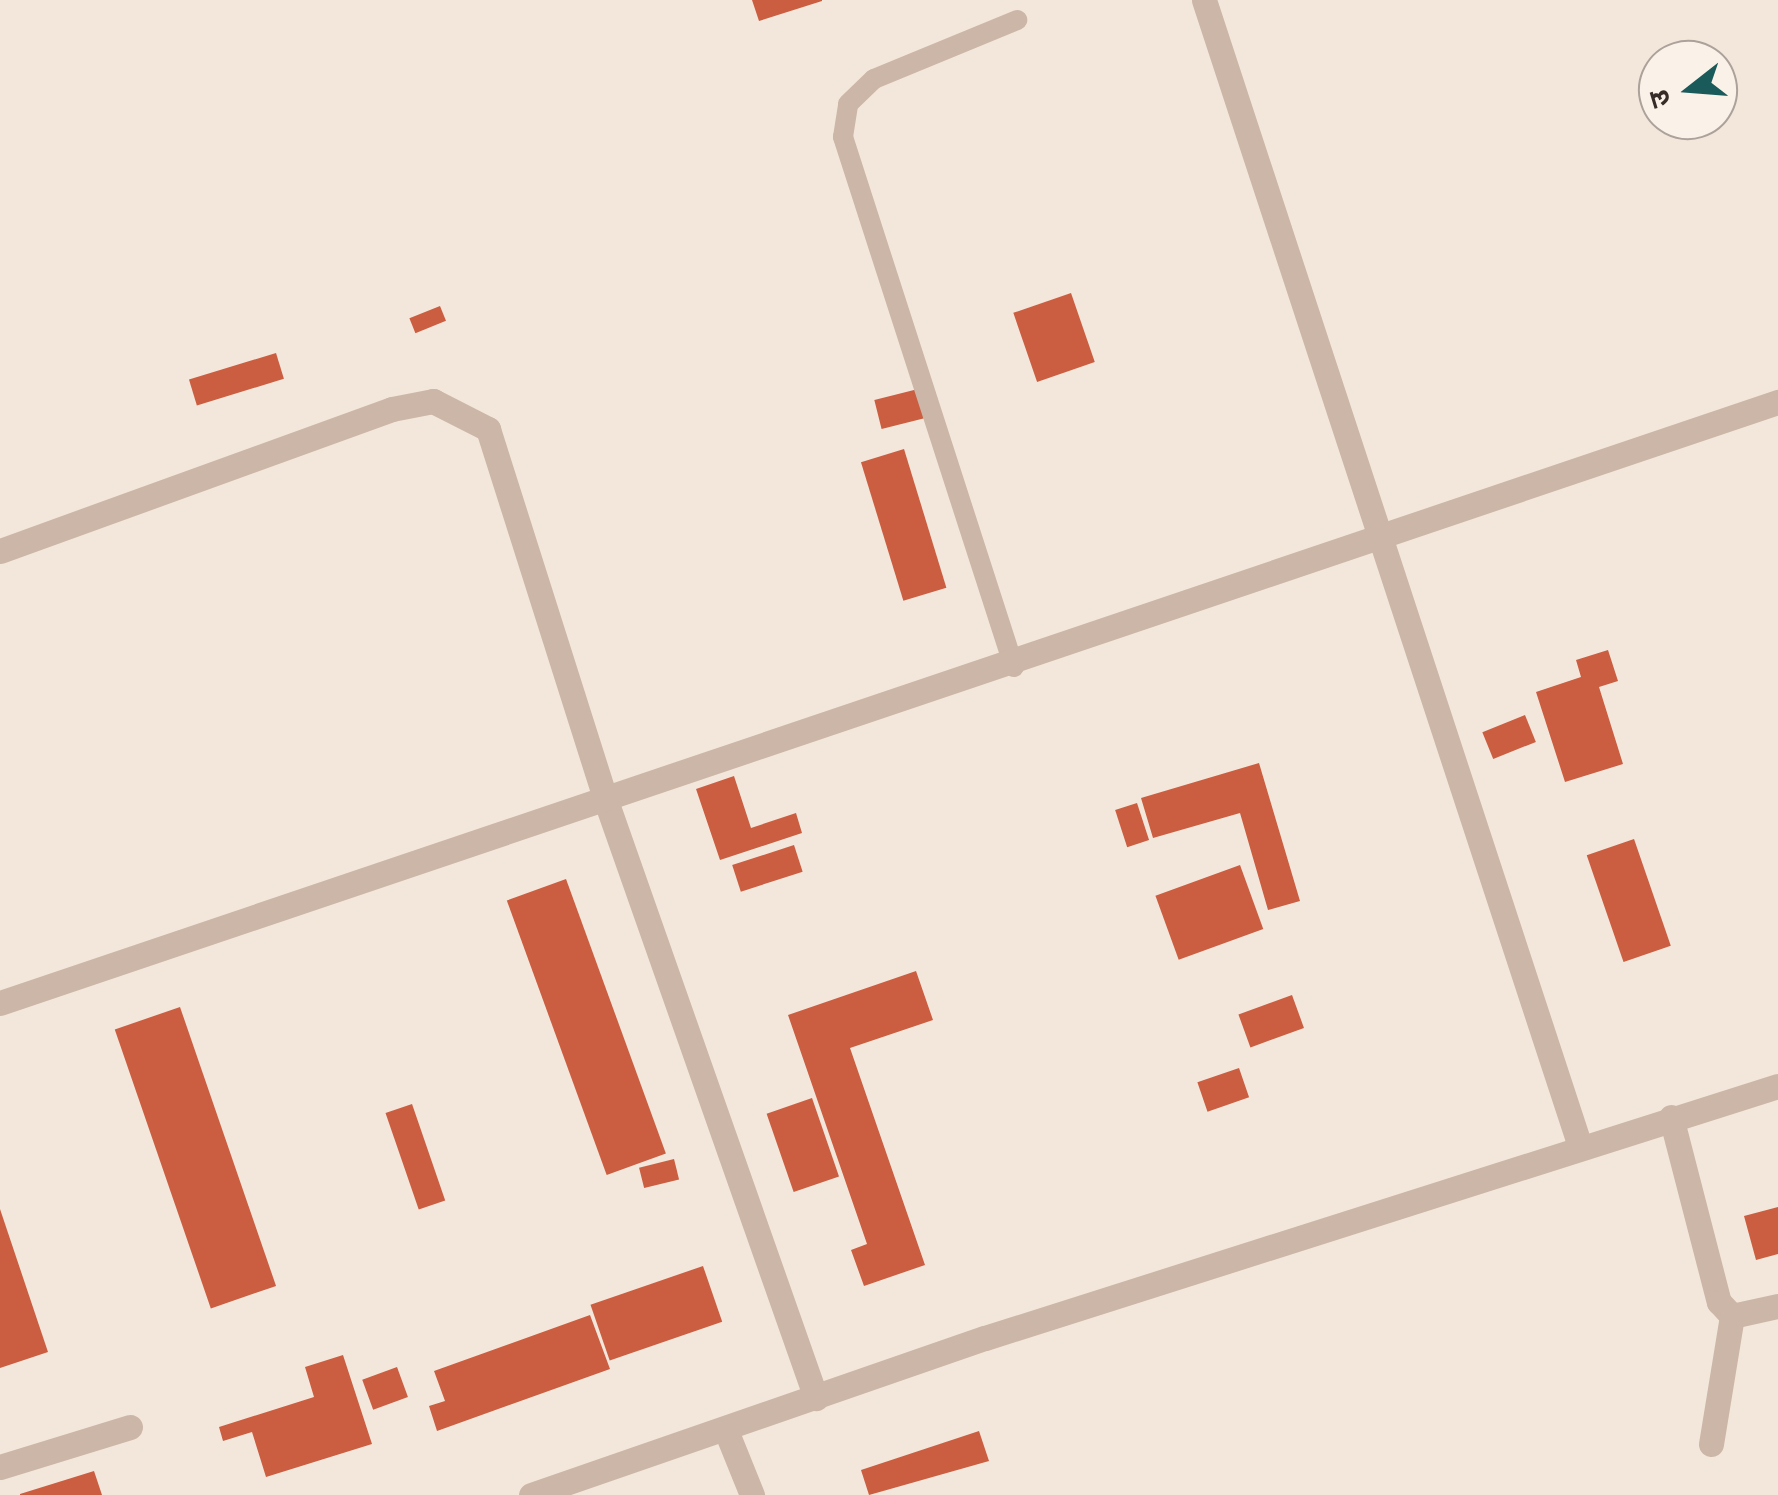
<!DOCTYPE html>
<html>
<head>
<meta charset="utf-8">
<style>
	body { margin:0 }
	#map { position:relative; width:1778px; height:1495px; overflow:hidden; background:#f3e7db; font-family:"Sofia Sans Condensed","Noto Sans Devanagari",sans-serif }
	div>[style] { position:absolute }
	.building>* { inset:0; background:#cb5d41; transform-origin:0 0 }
	.service>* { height:20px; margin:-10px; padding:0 10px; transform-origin:10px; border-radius:10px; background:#ccb6a7 }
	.minor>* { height:25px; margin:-12.5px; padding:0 12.5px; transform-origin:12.5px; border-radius:12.5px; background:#ccb6a7 }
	span { translate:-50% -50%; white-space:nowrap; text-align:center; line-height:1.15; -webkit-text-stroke:9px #faf1e8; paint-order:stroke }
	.north { position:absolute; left:1638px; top:40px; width:100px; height:100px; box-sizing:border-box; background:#faf1e8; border:2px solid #aca29b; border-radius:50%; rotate:253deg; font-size:28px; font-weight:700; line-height:40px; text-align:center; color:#382c28 }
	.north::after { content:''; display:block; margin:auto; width:35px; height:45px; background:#1b5a5b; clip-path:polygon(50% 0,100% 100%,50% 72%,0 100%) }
</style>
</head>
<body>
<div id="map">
	<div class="building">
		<div style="clip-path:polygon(752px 0,822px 0,822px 1px,759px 21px)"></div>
		<div style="left:1071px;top:293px;width:73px;height:61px;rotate:71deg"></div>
		<div style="left:440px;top:306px;width:16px;height:33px;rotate:68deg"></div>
		<div style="left:276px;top:353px;width:27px;height:91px;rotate:73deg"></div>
		<div style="left:918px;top:389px;width:30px;height:45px;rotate:76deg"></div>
		<div style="left:904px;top:449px;width:145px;height:45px;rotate:73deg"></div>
		<div style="clip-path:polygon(1608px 650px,1618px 681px,1599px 687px,1623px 764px,1565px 782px,1536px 692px,1581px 677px,1576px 660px)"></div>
		<div style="left:1525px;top:715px;width:29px;height:46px;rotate:68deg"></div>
		<div style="clip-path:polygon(1259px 763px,1300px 901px,1268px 910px,1240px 813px,1153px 838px,1141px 798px)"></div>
		<div style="clip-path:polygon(734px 776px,751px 828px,796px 813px,802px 833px,720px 860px,696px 789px)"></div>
		<div style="left:1137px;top:803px;width:39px;height:23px;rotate:72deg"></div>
		<div style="left:1634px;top:839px;width:113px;height:50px;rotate:71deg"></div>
		<div style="left:794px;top:845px;width:28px;height:65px;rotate:72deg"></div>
		<div style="left:1240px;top:865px;width:68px;height:90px;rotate:70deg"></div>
		<div style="left:566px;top:879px;width:292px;height:63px;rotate:70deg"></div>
		<div style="clip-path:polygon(916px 971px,933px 1020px,850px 1048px,925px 1265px,864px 1286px,851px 1250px,867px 1244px,788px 1015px)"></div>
		<div style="left:1292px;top:995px;width:35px;height:57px;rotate:70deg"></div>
		<div style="left:180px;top:1007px;width:295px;height:69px;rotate:71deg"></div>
		<div style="left:1239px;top:1068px;width:31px;height:44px;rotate:71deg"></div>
		<div style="left:812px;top:1098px;width:83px;height:48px;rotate:71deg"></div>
		<div style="left:412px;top:1104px;width:102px;height:28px;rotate:71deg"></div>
		<div style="left:674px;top:1159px;width:21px;height:36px;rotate:76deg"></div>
		<div style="clip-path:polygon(1778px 1207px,1778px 1254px,1756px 1260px,1744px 1216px)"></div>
		<div style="clip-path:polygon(0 1209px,48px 1352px,0 1368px)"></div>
		<div style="left:703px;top:1266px;width:59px;height:119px;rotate:71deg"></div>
		<div style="clip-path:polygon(590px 1315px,610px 1369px,437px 1431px,429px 1406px,445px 1401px,434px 1371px)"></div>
		<div style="clip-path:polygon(343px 1355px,372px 1444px,266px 1477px,252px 1432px,223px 1441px,219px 1427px,314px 1397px,305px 1367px)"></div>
		<div style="left:397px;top:1367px;width:32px;height:37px;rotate:70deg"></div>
		<div style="clip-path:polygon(979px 1431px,989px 1461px,869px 1495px,861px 1470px)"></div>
		<div style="clip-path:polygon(94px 1471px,102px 1495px,20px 1495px,20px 1494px)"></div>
	</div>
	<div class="service">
		<div style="left:1014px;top:667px;width:557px;rotate:-107.88deg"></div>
		<div style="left:843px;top:137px;width:33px;rotate:-81deg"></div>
		<div style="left:848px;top:104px;width:36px;rotate:-44deg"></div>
		<div style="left:874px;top:79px;width:155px;rotate:-22.4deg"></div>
	</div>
	<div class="minor">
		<div style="left:1204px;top:0;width:1206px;rotate:71.84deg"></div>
		<div style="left:0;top:551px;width:417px;rotate:-19.9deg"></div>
		<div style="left:392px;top:409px;width:42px;rotate:-11deg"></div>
		<div style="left:433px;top:401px;width:62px;rotate:27deg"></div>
		<div style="left:488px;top:429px;width:390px;rotate:72.4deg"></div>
		<div style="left:606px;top:801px;width:633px;rotate:70.62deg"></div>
		<div style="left:0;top:1003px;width:1877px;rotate:-18.68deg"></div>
		<div style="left:1671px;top:1117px;width:191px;rotate:75.5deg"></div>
		<div style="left:1719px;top:1302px;width:19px;rotate:47deg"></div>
		<div style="left:1732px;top:1316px;width:47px;rotate:-12.3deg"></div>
		<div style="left:727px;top:1433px;width:67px;rotate:68deg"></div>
		<div style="left:1711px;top:1444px;width:130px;rotate:-80.7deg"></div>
		<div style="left:0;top:1467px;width:136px;rotate:-17.1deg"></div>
		<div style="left:531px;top:1495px;width:480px;rotate:-19.1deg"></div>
		<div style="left:985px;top:1338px;width:832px;rotate:-17.63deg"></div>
	</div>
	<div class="north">उ</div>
</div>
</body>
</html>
